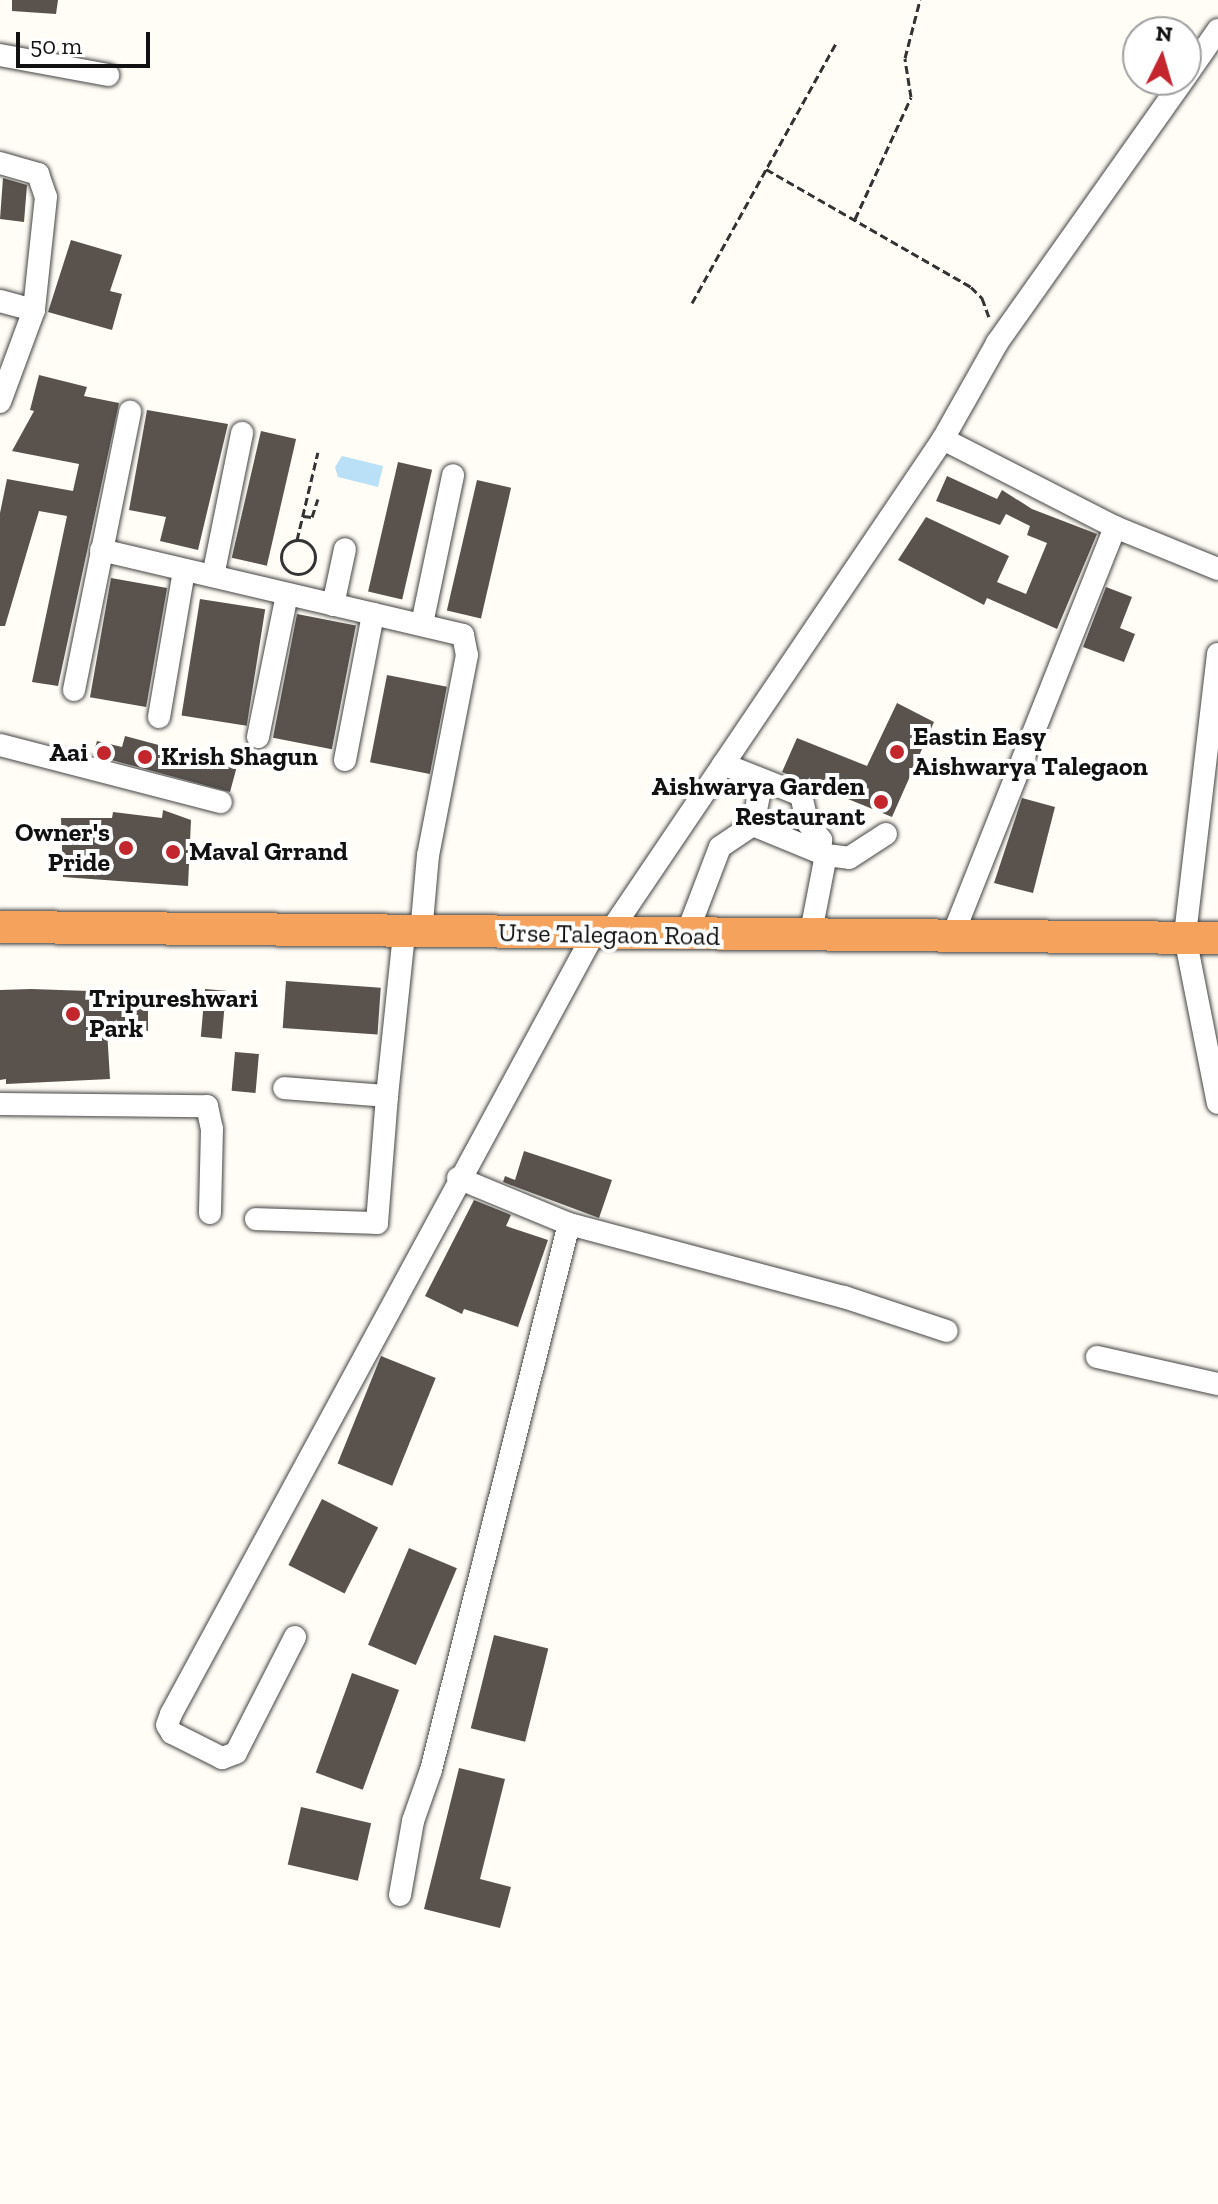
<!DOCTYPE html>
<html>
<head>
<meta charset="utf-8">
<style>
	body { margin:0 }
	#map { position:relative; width:1218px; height:2204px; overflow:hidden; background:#fffdf5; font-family:"Zilla Slab",serif }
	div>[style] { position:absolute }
	.water>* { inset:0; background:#b9e0f7 }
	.building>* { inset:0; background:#5a524d; transform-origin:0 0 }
	.path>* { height:3px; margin-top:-1.5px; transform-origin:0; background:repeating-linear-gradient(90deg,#333 0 8px,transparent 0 12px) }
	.path>.ring { margin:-1.5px; padding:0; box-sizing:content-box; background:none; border:3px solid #333; border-radius:50% }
	.roads { filter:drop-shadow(0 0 2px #444) drop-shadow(0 0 2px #444) }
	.minor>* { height:22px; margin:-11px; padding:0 11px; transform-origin:11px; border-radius:11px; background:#fff }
	.highway>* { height:32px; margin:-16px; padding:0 16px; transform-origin:16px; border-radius:16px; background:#f5a25d }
	.dots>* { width:22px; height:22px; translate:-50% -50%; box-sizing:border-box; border:4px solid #fff; border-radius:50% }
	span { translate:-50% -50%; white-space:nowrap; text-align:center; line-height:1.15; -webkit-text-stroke:8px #fff; paint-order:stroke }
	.poi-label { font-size:26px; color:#111; font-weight:700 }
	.left { translate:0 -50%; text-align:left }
	.right { translate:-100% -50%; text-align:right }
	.street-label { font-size:26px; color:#111 }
	.north { position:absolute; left:1122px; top:16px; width:80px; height:80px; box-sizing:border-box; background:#fff; border:2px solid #a0a0a0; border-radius:50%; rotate:5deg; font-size:22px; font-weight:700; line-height:32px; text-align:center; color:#111 }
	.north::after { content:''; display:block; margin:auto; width:28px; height:36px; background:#c4262e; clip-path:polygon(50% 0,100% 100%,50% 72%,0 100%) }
	.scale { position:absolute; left:16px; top:32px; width:134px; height:36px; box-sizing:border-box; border:4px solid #111; border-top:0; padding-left:10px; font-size:24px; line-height:28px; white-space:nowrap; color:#111; -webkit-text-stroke:6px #fff; paint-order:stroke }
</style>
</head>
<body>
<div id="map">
	<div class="water">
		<div style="clip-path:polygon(342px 456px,383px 466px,378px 487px,338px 477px,335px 467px)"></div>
	</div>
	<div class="building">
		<div style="clip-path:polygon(12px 0,58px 0,56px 14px,12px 11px)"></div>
		<div style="clip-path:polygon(3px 178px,27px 185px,24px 222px,0 219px)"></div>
		<div style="clip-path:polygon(71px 240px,122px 255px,110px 291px,122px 294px,112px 330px,48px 312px)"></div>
		<div style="clip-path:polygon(39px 375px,87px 387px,84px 396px,119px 403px,58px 686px,32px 682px,67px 516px,39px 511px,5px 626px,0 626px,0 513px,7px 479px,73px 491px,79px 464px,12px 451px,34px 411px,30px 410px)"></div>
		<div style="clip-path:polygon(147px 410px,228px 424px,198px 550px,160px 541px,166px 517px,129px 510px)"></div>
		<div style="left:261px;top:431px;width:36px;height:130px;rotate:13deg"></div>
		<div style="left:398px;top:462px;width:35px;height:133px;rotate:13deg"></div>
		<div style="clip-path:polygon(947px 476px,997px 499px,1002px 490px,1032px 509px,1097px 534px,1057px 629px,987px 598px,984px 605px,898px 560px,926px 517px,1009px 556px,997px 582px,1026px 594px,1047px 543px,1027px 535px,1030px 526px,1006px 514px,1000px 525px,936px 501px)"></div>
		<div style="left:477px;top:480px;width:35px;height:134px;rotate:13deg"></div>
		<div style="left:111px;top:578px;width:57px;height:121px;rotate:10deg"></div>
		<div style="clip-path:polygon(1106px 587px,1132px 597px,1120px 628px,1135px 634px,1124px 662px,1083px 647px)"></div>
		<div style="left:200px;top:599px;width:66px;height:118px;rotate:9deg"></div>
		<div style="left:297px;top:614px;width:60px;height:126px;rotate:11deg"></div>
		<div style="left:387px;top:675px;width:61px;height:89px;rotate:11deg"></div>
		<div style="clip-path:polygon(897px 703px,934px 722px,892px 817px,782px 772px,797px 738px,867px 766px)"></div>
		<div style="clip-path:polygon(125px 736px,237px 766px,230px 792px,93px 755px,97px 741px,122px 747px)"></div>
		<div style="clip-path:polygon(1022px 798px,1055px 807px,1033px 893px,994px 883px)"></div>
		<div style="clip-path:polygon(163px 810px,191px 820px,188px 886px,63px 877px,61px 818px,112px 818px,113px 812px,162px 818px)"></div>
		<div style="left:286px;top:981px;width:95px;height:47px;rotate:4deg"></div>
		<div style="clip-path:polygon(31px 989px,148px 993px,148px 1031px,107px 1030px,110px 1079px,6px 1084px,6px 1079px,0 1080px,0 990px)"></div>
		<div style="left:205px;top:989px;width:21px;height:48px;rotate:5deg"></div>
		<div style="left:235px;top:1052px;width:24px;height:39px;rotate:5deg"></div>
		<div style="clip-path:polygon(524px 1151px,612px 1180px,599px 1218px,503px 1182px,505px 1176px,515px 1180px)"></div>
		<div style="clip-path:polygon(474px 1200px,511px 1215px,506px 1226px,548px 1240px,518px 1327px,464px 1309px,462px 1314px,425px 1296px)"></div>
		<div style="left:381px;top:1356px;width:59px;height:116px;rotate:22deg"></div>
		<div style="left:322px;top:1499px;width:63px;height:74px;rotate:27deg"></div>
		<div style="left:409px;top:1548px;width:52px;height:105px;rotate:23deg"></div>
		<div style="left:494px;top:1635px;width:56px;height:96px;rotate:14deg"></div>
		<div style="left:352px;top:1673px;width:50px;height:106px;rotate:20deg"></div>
		<div style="clip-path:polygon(459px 1768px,505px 1779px,480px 1879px,511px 1887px,500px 1928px,424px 1909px)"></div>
		<div style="left:301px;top:1807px;width:72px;height:59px;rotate:13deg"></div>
	</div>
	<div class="path">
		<div style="left:766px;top:169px;width:237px;rotate:29.9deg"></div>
		<div style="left:971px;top:287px;width:16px;rotate:45deg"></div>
		<div style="left:982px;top:298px;width:23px;rotate:70deg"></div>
		<div style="left:855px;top:219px;width:134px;rotate:-65.3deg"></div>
		<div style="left:911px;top:97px;width:39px;rotate:-99deg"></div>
		<div style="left:905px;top:58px;width:60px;rotate:-75.5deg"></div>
		<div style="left:692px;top:303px;width:299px;rotate:-61deg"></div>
		<div style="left:303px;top:516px;width:9px;rotate:6deg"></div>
		<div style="left:312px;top:517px;width:19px;rotate:-72deg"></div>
		<div style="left:297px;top:540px;width:90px;rotate:-76.6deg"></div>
		<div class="ring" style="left:281px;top:540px;width:31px;height:31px"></div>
	</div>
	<div class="roads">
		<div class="minor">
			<div style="left:0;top:55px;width:110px;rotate:10.5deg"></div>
			<div style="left:1186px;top:76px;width:56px;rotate:-55.2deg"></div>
			<div style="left:0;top:163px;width:40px;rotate:16deg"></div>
			<div style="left:38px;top:174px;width:24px;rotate:71deg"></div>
			<div style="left:46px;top:197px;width:114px;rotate:96.1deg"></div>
			<div style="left:34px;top:310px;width:98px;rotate:110.3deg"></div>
			<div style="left:0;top:301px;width:35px;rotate:15deg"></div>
			<div style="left:943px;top:439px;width:193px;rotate:27.1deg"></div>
			<div style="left:1115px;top:527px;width:111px;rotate:22.2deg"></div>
			<div style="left:101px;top:550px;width:372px;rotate:13.2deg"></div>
			<div style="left:463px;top:635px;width:20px;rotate:79deg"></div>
			<div style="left:467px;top:655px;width:204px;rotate:101deg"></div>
			<div style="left:428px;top:855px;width:79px;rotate:95.1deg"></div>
			<div style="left:213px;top:576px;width:146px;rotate:-78.5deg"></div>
			<div style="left:333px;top:605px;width:57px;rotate:-77.9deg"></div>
			<div style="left:422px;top:624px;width:152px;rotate:-78.2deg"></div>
			<div style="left:1218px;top:654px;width:285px;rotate:96.7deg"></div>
			<div style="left:1185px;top:937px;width:169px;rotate:78.8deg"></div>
			<div style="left:74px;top:690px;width:284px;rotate:-78.6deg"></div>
			<div style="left:159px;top:717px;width:149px;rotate:-80.3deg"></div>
			<div style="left:258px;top:737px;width:146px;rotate:-78.5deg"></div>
			<div style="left:0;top:745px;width:228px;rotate:14.5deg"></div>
			<div style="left:345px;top:760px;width:149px;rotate:-79.1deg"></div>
			<div style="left:723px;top:764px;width:84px;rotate:21.7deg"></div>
			<div style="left:801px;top:795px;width:28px;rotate:77deg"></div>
			<div style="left:807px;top:822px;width:23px;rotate:52deg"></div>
			<div style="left:821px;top:840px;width:12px;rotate:95deg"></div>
			<div style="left:762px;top:780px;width:46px;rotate:101.3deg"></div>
			<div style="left:753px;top:825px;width:79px;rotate:22.3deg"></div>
			<div style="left:954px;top:932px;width:436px;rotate:-68.3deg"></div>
			<div style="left:608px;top:935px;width:599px;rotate:-55.96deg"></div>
			<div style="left:943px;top:439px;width:110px;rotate:-60.6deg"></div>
			<div style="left:997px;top:343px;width:322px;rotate:-54.7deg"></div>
			<div style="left:686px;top:936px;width:95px;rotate:-69.1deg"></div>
			<div style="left:720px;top:847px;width:40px;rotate:-34deg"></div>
			<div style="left:810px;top:937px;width:84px;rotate:-79deg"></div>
			<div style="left:826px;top:855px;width:23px;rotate:7deg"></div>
			<div style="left:849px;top:858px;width:44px;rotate:-33deg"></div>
			<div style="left:387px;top:1096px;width:164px;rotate:-84deg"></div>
			<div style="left:0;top:1104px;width:207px;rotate:0.6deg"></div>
			<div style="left:207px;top:1106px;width:24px;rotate:78deg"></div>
			<div style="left:212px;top:1129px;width:84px;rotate:91.4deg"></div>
			<div style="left:458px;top:1178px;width:120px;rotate:22.5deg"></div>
			<div style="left:569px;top:1224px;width:285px;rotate:14.9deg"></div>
			<div style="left:844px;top:1297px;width:108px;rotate:18.3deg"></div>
			<div style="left:256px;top:1219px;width:121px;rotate:1.9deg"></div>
			<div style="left:377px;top:1223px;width:127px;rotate:-85.5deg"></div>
			<div style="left:387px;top:1096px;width:103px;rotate:-175.6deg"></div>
			<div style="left:1097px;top:1357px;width:124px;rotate:12.6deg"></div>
			<div style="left:295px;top:1637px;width:130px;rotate:117deg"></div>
			<div style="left:236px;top:1753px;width:15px;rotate:160deg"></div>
			<div style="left:222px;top:1758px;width:56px;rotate:-153.4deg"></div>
			<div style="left:172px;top:1733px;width:9px;rotate:-122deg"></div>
			<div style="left:167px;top:1725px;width:12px;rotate:-70deg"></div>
			<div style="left:171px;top:1714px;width:886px;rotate:-61.55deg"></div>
			<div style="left:400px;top:1895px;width:75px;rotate:-80deg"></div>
			<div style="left:413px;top:1821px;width:54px;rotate:-70.6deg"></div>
			<div style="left:431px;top:1770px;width:563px;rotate:-75.82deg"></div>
		</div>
		<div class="highway">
			<div style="left:0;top:927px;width:1218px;rotate:0.52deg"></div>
		</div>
	</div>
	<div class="dots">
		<div style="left:897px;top:752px;background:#c4262e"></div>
		<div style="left:104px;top:753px;background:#c4262e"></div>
		<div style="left:145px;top:757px;background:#c4262e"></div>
		<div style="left:881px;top:802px;background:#c4262e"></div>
		<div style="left:126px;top:848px;background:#c4262e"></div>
		<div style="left:173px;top:852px;background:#c4262e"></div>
		<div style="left:73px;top:1014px;background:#c4262e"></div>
	</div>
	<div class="poi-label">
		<span class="left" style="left:913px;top:752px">Eastin Easy<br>Aishwarya Talegaon</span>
		<span class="right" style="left:88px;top:753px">Aai</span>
		<span class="left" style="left:161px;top:757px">Krish Shagun</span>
		<span class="right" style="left:865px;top:802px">Aishwarya Garden<br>Restaurant</span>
		<span class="right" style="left:110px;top:848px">Owner's<br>Pride</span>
		<span class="left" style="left:189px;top:852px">Maval Grrand</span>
		<span class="left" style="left:89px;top:1014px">Tripureshwari<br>Park</span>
	</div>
	<div class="street-label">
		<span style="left:609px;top:935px;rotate:1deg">Urse Talegaon Road</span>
	</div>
	<div class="north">N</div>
	<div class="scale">50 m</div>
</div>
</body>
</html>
